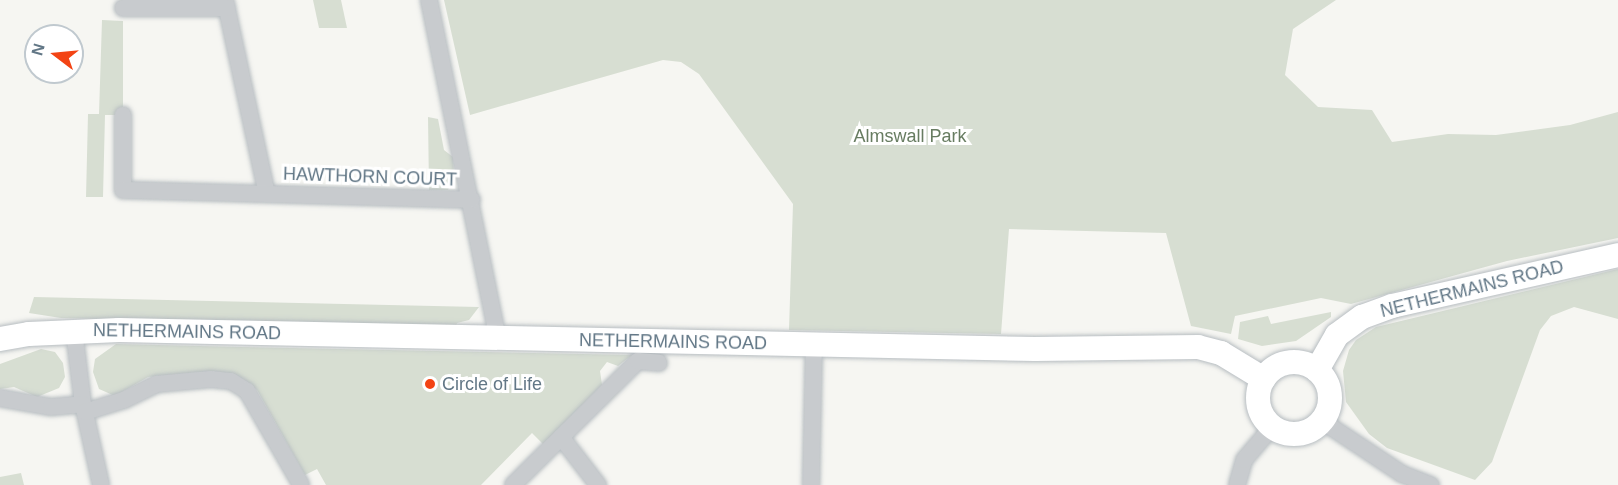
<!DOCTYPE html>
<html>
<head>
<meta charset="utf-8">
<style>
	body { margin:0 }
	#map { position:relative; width:1618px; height:485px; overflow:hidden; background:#f6f6f2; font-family:Helvetica,sans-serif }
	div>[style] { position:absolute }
	.green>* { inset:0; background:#d7ded2 }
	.roads { filter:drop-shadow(0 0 2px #b7bdc1) drop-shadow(0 0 2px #b7bdc1) }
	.street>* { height:16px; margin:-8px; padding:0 8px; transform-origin:8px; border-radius:8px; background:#c8cbce }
	.secondary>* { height:24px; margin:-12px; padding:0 12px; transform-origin:12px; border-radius:12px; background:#fff }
	.secondary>.ring { margin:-12px; padding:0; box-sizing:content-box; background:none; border:24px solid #fff; border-radius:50% }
	.dots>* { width:16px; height:16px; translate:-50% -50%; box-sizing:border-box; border:3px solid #fff; border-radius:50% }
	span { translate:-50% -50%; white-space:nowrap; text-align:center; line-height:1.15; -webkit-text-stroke:6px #fff; paint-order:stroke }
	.park-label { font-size:18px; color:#677c61 }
	.street-label { font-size:18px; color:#627786 }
	.poi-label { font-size:18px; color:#627786 }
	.left { translate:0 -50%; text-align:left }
	.north { position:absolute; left:24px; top:24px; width:60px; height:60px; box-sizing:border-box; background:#fff; border:2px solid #c0c9cf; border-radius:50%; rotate:286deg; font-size:16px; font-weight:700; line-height:24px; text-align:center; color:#627786 }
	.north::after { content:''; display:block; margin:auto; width:21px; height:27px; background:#f34414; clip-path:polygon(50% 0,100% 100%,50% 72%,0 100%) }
</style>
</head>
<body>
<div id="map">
	<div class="green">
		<div style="clip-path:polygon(313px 0,341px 0,347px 28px,319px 28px)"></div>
		<div style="clip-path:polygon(444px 0,1336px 0,1293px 29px,1285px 75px,1318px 107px,1372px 110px,1392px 142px,1448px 134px,1496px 135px,1570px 125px,1618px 112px,1618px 238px,1507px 261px,1351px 304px,1321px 298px,1235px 316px,1231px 334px,1191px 326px,1166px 233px,1009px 229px,1001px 334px,789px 330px,793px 204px,699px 74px,681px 62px,663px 60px,470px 115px)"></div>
		<div style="clip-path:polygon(102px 20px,123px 21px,123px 115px,105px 115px,103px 197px,86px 197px,88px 114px,99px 114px)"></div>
		<div style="clip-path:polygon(428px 117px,438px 119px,444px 150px,453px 157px,454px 174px,448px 190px,429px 190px)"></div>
		<div style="clip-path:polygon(1618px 269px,1618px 319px,1574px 307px,1551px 316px,1540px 330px,1492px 462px,1475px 480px,1387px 448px,1369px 434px,1346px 402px,1343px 371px,1349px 350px,1356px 340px,1376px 327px)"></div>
		<div style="clip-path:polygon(34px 297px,479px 307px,469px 320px,457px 323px,456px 327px,61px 318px,29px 313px)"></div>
		<div style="clip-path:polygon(1331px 312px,1331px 317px,1296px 341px,1262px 346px,1238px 339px,1240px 322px,1268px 316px,1271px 324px)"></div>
		<div style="clip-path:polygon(116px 344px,241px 347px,632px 355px,618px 366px,607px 362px,600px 371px,602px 385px,543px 444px,532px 433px,481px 485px,326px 485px,317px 469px,305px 475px,257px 390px,236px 375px,200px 372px,148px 377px,115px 396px,99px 389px,93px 372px,95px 359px)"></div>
		<div style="clip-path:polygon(41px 349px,55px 352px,63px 363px,65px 377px,59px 388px,37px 397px,14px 387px,0 389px,0 364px)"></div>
		<div style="clip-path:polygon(21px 473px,24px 485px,0 485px,0 477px)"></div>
	</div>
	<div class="roads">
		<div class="street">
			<div style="left:225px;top:0;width:198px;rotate:77.8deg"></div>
			<div style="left:429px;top:0;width:345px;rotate:78.5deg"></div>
			<div style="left:123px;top:8px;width:104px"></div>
			<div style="left:123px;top:115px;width:75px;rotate:90deg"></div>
			<div style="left:123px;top:190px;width:349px;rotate:1.6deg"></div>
			<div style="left:74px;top:331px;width:74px;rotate:83deg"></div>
			<div style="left:83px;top:404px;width:83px;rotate:77.5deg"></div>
			<div style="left:0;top:398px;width:52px;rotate:10deg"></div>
			<div style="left:51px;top:407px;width:32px;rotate:-5deg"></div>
			<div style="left:85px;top:412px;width:41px;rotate:-17.1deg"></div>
			<div style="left:124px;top:400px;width:37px;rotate:-26deg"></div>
			<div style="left:157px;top:384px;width:54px;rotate:-5.3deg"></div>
			<div style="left:211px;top:379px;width:20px;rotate:6deg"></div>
			<div style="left:231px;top:381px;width:19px;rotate:32deg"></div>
			<div style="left:247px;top:391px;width:108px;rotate:60.1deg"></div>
			<div style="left:1322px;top:421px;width:96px;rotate:33.5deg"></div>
			<div style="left:1402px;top:474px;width:31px;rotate:21deg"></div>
			<div style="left:561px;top:437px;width:61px;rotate:52.4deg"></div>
			<div style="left:513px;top:485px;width:176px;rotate:-44.8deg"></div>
			<div style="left:638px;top:361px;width:21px;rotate:5deg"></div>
			<div style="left:811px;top:485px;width:140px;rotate:-88.8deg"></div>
			<div style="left:1237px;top:485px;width:26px;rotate:-74deg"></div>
			<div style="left:1244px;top:460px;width:43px;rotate:-49.7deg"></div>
		</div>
		<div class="secondary">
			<div style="left:0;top:339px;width:29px;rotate:-10deg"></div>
			<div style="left:29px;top:334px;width:90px;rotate:-2.5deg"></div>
			<div style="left:119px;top:330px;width:916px;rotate:1.19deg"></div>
			<div style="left:1035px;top:349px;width:163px;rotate:-0.7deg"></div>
			<div style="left:1198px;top:347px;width:24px;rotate:15deg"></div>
			<div style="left:1221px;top:353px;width:50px;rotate:31.2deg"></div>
			<div class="ring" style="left:1258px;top:362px;width:48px;height:48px"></div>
			<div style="left:1317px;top:370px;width:40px;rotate:-60.3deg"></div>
			<div style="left:1337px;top:335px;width:31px;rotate:-36deg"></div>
			<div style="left:1362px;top:317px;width:32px;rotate:-20deg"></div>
			<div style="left:1392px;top:306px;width:232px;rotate:-12.7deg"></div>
		</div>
	</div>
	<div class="dots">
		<div style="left:430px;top:384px;background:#f34414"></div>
	</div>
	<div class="park-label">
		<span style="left:910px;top:136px">Almswall Park</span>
	</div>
	<div class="street-label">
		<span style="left:370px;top:177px;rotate:2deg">HAWTHORN COURT</span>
		<span style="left:1472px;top:289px;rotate:-14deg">NETHERMAINS ROAD</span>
		<span style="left:187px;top:332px;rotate:1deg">NETHERMAINS ROAD</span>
		<span style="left:673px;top:342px;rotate:1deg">NETHERMAINS ROAD</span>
	</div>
	<div class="poi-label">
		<span class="left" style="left:442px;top:384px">Circle of Life</span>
	</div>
	<div class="north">N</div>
</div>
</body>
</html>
